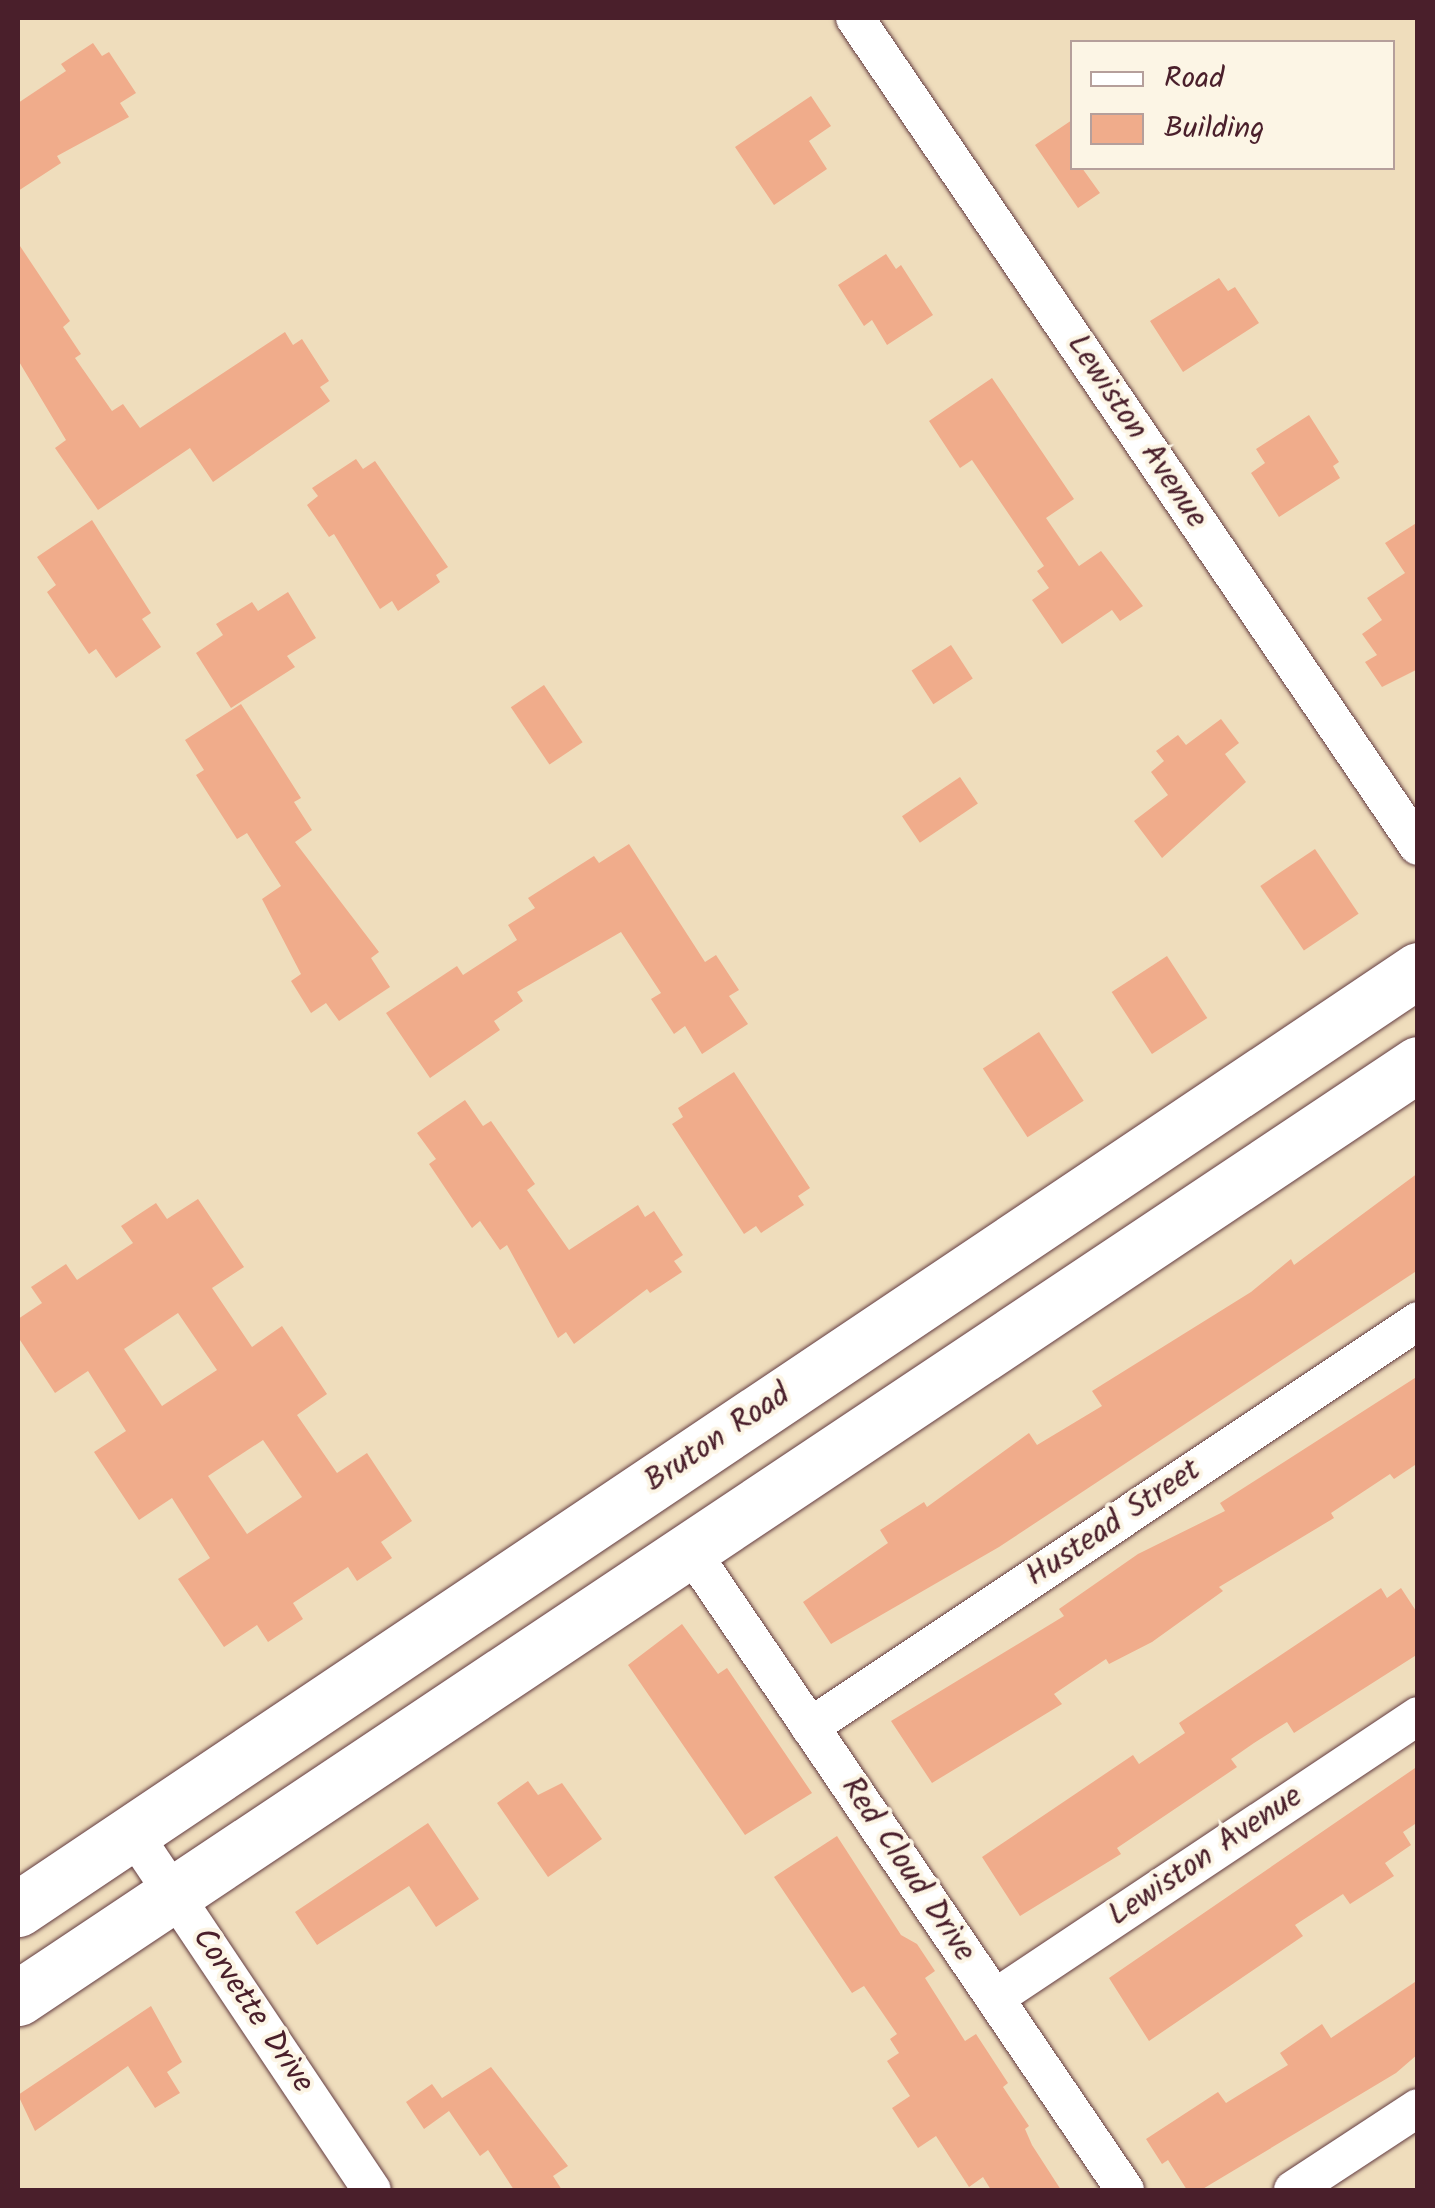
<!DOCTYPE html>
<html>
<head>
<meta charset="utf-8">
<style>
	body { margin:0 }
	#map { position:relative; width:1435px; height:2208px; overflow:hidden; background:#efddbc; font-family:Kalam,sans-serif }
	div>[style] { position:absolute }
	.building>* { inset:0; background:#f0ac8b; transform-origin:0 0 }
	.roads { filter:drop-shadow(0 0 2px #633c41) drop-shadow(0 0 2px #633c41) }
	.minor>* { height:38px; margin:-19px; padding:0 19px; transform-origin:19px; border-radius:19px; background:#fff }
	.secondary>* { height:55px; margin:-27.5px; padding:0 27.5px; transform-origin:27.5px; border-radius:27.5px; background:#fff }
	span { translate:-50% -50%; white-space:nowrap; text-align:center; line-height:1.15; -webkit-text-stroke:8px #fcf5e5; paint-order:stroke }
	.street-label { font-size:32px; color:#4a1f2b }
	.frame { position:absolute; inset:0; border:20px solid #4a1f2b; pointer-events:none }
	.legend { position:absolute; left:1070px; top:40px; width:325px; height:130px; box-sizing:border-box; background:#fcf5e5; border:2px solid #b59f9b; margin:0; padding:12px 18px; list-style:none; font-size:30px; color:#4a1f2b }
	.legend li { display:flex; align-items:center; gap:20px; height:50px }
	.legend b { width:50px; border:2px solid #b59f9b }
</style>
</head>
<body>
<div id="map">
	<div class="building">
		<div style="clip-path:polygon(93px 43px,102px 56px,109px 52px,136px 93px,120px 103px,129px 117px,57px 156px,61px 163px,18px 191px,18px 103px,66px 71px,61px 64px)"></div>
		<div style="clip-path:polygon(811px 96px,831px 126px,809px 141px,827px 169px,774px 205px,735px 147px)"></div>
		<div style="clip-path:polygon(1072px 120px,1072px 168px,1082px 168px,1100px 193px,1078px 208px,1035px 145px)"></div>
		<div style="clip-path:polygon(18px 243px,70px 321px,63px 327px,81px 354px,75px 358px,112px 411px,123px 404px,140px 428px,285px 332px,293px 345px,302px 339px,329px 381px,320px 387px,330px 401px,213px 482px,190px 448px,98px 510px,55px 448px,66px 440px,18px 360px)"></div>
		<div style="clip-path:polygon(886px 254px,896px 269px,901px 265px,933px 315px,887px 345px,872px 320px,864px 326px,838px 285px)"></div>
		<div style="clip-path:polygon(1219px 278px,1228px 291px,1235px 287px,1259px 323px,1183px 372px,1150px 321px)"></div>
		<div style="clip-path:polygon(992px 378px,1074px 499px,1046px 518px,1079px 566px,1101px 551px,1143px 606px,1120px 621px,1112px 610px,1062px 644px,1032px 600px,1049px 588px,1037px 571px,1044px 566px,972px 460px,960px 468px,929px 421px)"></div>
		<div style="clip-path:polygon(1309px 415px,1339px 462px,1333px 466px,1340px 478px,1279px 517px,1251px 473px,1265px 463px,1256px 449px)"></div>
		<div style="clip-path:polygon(356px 459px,363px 469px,375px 461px,448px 567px,436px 575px,440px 582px,398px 611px,392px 601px,380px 609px,334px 534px,329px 537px,307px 505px,318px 496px,312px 488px)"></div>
		<div style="clip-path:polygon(92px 520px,151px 613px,142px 619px,161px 647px,116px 678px,96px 649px,89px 654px,47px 592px,56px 585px,37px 557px)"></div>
		<div style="clip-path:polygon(1418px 522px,1418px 669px,1382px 687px,1365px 662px,1377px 655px,1362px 634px,1382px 620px,1367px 598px,1405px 573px,1385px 543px)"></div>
		<div style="clip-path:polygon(288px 592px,316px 638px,287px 656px,295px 667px,231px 708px,196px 653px,223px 635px,216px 624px,252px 602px,258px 611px)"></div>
		<div style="left:951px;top:645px;width:40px;height:47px;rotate:57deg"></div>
		<div style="left:544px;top:685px;width:69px;height:40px;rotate:56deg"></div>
		<div style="clip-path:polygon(241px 704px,301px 798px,294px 802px,312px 830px,295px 842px,379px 952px,371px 958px,390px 987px,339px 1021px,326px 1003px,311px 1013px,291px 981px,301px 974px,262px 899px,281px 886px,247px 833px,237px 839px,196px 775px,204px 770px,185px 740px)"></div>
		<div style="clip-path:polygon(1221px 719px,1239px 743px,1225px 754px,1246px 782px,1162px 858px,1134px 821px,1168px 795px,1151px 772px,1164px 761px,1156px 751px,1178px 735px,1186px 745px)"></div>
		<div style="left:960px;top:777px;width:32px;height:70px;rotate:56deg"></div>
		<div style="clip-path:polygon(629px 844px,705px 962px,716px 955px,739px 990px,729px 996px,748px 1024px,702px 1054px,685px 1026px,674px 1034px,651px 999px,661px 993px,621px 932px,517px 992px,523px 1001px,494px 1021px,500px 1030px,430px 1078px,386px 1013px,457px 966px,463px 975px,517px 940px,508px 925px,535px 908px,528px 898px,594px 856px,599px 863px)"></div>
		<div style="left:1315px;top:849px;width:78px;height:66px;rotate:56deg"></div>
		<div style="left:1167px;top:956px;width:74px;height:66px;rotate:57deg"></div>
		<div style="left:1039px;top:1032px;width:82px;height:67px;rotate:57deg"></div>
		<div style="clip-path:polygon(734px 1072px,810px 1188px,798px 1196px,804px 1205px,761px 1233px,756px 1226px,744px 1234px,672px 1124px,683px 1117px,678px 1108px)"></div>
		<div style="clip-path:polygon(465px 1100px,483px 1126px,491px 1121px,535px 1184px,527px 1190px,569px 1250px,638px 1205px,645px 1217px,654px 1211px,683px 1255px,674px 1261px,682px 1272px,650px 1293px,647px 1289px,574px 1344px,566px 1332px,558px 1338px,507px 1245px,500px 1250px,480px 1221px,472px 1228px,429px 1164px,436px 1159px,417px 1133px)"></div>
		<div style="clip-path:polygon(1418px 1173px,1418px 1270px,999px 1547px,831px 1644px,803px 1602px,888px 1543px,880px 1530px,924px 1502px,927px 1507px,1029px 1433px,1037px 1445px,1102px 1406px,1092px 1391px,1251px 1292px,1291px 1259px,1294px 1265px)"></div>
		<div style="clip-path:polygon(evenodd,198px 1199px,244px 1267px,212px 1288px,252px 1347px,282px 1326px,327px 1394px,297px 1415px,337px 1473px,367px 1453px,412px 1521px,381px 1542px,392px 1558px,357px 1581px,348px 1567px,293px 1603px,303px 1619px,268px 1642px,257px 1625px,224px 1647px,178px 1579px,210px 1558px,172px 1498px,139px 1520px,94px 1452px,126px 1431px,88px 1371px,55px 1393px,18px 1337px,18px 1319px,42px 1303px,31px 1287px,66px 1264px,77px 1280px,133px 1243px,121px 1226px,156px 1203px,167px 1219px,198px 1199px,178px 1313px,217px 1370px,162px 1406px,124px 1349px,178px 1313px,198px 1199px,263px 1440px,302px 1497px,247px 1534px,208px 1476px,263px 1440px)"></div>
		<div style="clip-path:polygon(1418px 1376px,1418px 1463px,1394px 1479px,1390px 1474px,1331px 1513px,1334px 1518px,1219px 1587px,1223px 1591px,1152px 1642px,1109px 1664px,1106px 1659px,1054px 1694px,1062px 1704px,932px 1783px,891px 1721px,1064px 1616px,1059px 1609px,1138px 1554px,1225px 1511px,1220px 1503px)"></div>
		<div style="clip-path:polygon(1381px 1588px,1387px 1598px,1401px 1588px,1418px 1614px,1418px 1654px,1294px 1733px,1287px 1722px,1254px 1743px,1231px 1759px,1237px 1767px,1117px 1848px,1121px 1854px,1020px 1916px,982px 1857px,1133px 1755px,1139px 1764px,1185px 1733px,1179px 1723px)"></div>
		<div style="clip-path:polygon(682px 1624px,718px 1674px,727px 1668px,812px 1793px,745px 1835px,628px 1665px)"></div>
		<div style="clip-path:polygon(1418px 1766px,1418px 1822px,1403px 1832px,1411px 1845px,1385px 1863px,1394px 1876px,1350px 1904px,1343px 1894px,1295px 1925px,1303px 1936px,1149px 2041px,1109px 1978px)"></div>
		<div style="clip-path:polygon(528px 1781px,538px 1795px,562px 1783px,602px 1839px,548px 1877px,497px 1803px)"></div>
		<div style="clip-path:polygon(428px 1823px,479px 1899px,436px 1927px,409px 1886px,317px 1945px,295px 1912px)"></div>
		<div style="clip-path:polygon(837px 1836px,901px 1935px,917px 1944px,935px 1971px,925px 1978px,965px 2041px,976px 2034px,1008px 2083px,1003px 2087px,1029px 2126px,1025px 2129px,1032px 2145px,1061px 2190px,991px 2190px,983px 2177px,969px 2187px,936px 2136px,918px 2148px,892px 2108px,910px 2096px,887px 2061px,899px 2053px,890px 2039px,897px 2034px,864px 1986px,852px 1993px,774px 1877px)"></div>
		<div style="clip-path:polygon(1418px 1980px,1418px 2054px,1396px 2073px,1201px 2190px,1187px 2190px,1168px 2160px,1162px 2164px,1146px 2139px,1218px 2092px,1226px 2103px,1288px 2065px,1280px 2053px,1322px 2024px,1331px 2038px)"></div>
		<div style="clip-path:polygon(151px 2006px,182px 2062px,167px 2072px,180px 2093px,155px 2108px,128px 2066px,35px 2131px,18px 2095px)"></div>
		<div style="clip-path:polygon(491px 2067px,568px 2166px,553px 2176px,562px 2190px,514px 2190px,488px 2150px,480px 2156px,449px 2111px,424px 2129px,406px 2102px,432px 2084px,442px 2098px)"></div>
	</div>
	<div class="roads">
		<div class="minor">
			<div style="left:855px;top:18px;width:1001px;rotate:55.79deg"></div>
			<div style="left:690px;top:1550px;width:774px;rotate:55.8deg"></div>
			<div style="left:810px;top:1727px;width:731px;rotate:-33.73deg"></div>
			<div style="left:132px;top:1832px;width:431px;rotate:56.2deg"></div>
			<div style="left:995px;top:1998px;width:508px;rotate:-33.69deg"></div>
			<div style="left:1293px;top:2190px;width:149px;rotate:-33.3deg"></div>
		</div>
		<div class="secondary">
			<div style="left:18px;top:1909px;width:1686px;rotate:-33.85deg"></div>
			<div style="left:18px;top:1998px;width:1683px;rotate:-33.71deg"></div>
		</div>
	</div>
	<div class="street-label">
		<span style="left:1136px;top:432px;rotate:56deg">Lewiston Avenue</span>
		<span style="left:718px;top:1439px;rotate:-34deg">Bruton Road</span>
		<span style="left:1114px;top:1524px;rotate:-34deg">Hustead Street</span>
		<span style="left:1206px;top:1857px;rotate:-34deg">Lewiston Avenue</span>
		<span style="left:907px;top:1870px;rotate:56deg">Red Cloud Drive</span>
		<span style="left:252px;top:2011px;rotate:56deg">Corvette Drive</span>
	</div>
	<div class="frame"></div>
	<ul class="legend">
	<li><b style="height:12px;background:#fff"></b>Road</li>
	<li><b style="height:28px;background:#f0ac8b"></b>Building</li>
	</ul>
</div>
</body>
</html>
